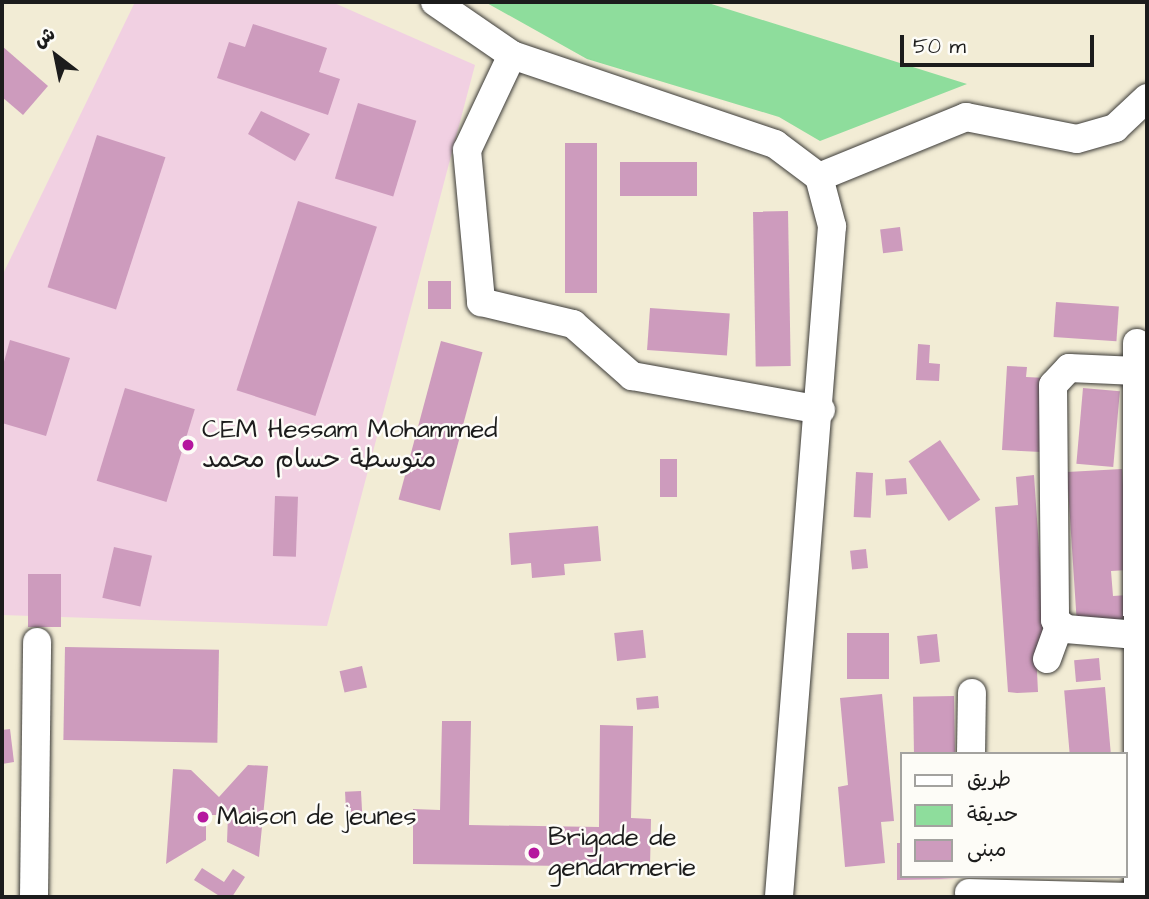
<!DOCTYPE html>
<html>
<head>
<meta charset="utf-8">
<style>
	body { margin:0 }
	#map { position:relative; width:1149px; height:899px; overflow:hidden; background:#f2ecd5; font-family:"Architects Daughter","Playpen Sans Arabic",sans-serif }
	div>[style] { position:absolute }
	.built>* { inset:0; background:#f1d0e2 }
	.green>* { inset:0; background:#8edd9c }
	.building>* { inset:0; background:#cd9bbd; transform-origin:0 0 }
	.roads { filter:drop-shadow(0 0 2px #3c3b38) drop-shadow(0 0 2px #3c3b38) }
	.minor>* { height:28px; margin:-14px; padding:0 14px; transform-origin:14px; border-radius:14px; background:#fff }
	.dots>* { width:19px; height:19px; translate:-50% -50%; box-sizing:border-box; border:4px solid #fdfcf7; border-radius:50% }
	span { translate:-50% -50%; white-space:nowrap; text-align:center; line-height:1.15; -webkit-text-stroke:5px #fdfcf7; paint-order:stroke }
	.poi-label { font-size:26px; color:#1c1c1c }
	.left { translate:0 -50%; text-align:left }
	.frame { position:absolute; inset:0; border:4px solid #1c1c1c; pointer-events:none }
	.legend { position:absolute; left:900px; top:752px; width:228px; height:126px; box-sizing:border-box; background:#fdfcf7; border:2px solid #a3a29f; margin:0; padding:9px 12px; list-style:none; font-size:21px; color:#1c1c1c }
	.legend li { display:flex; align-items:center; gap:14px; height:35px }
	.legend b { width:35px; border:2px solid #a3a29f }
	.north { position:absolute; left:21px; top:21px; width:70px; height:70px; -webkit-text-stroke:5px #fdfcf7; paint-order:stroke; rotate:328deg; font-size:19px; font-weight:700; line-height:28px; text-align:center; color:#1c1c1c }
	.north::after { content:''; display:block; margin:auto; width:24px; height:32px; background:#1c1c1c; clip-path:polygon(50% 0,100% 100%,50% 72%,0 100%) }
	.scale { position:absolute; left:900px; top:35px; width:194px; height:32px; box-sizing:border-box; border:4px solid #1c1c1c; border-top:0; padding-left:9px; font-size:21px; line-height:24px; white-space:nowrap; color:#1c1c1c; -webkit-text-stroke:5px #fdfcf7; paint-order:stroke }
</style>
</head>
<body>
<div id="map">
	<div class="built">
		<div style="clip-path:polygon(135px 2px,332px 2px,475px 65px,327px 626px,2px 615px,2px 276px)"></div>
	</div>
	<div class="green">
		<div style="clip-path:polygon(485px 2px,705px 2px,967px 84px,820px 141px,779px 117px,587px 59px)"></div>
	</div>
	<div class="building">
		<div style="clip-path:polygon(253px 24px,327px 48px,319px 72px,340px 79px,328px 115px,217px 78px,229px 42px,245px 47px)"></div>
		<div style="clip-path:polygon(2px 46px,48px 86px,23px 115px,2px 97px)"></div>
		<div style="left:358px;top:103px;width:61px;height:79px;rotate:17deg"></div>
		<div style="clip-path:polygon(261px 111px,310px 134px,295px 161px,248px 134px)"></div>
		<div style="left:97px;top:135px;width:72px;height:160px;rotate:18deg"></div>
		<div style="left:565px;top:143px;width:32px;height:150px"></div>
		<div style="left:620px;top:162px;width:77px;height:34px"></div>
		<div style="left:298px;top:201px;width:83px;height:199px;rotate:18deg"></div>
		<div style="left:788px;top:211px;width:155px;height:35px;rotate:89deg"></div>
		<div style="left:900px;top:227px;width:24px;height:20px;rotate:83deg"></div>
		<div style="left:428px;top:281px;width:23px;height:28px"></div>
		<div style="left:1056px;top:302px;width:63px;height:35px;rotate:4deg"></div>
		<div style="left:650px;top:308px;width:80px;height:42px;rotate:4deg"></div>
		<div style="clip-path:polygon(10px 340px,70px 358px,46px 436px,2px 423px,2px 369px)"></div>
		<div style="left:441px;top:341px;width:43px;height:164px;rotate:15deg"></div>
		<div style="clip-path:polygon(918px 344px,930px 345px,929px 363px,940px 364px,939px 381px,916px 380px)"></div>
		<div style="clip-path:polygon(1007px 366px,1027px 367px,1026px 377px,1046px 378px,1041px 452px,1002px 450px)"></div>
		<div style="left:125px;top:388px;width:73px;height:97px;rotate:17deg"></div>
		<div style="left:1083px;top:388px;width:37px;height:76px;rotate:5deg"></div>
		<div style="left:940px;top:440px;width:72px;height:38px;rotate:56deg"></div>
		<div style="left:660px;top:459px;width:17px;height:38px"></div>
		<div style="clip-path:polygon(1122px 469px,1128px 570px,1111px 571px,1113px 596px,1128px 595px,1130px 621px,1077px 625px,1067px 472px)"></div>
		<div style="left:856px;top:472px;width:17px;height:45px;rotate:3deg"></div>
		<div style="clip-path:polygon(1034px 475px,1046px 650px,1036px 651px,1038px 692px,1017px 693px,1008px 692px,995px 507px,1018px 505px,1016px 477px)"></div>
		<div style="left:906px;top:478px;width:16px;height:21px;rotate:86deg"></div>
		<div style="left:275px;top:496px;width:23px;height:60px;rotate:2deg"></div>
		<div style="clip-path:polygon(598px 526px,601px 561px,564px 564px,565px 575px,532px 578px,531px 563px,511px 565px,509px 533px)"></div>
		<div style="left:114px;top:547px;width:39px;height:52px;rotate:13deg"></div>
		<div style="left:866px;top:549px;width:19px;height:16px;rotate:84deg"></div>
		<div style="left:28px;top:574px;width:33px;height:53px"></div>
		<div style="left:643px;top:630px;width:28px;height:29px;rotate:84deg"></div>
		<div style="left:847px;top:633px;width:42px;height:46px"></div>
		<div style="left:937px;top:634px;width:28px;height:20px;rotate:84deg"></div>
		<div style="left:65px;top:647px;width:154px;height:93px;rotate:1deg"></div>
		<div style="left:1099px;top:658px;width:22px;height:25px;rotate:85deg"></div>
		<div style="left:362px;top:666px;width:22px;height:23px;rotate:77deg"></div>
		<div style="left:1105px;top:687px;width:67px;height:41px;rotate:85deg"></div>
		<div style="clip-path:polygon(882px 694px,894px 821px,881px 822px,885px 863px,845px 867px,838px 787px,848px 785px,840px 698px)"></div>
		<div style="left:658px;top:696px;width:12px;height:22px;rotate:85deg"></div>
		<div style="left:954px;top:696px;width:58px;height:41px;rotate:89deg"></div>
		<div style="clip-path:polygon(442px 721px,471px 721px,469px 825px,599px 827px,600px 725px,633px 726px,631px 818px,651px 819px,650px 867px,413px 864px,413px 809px,440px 810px)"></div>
		<div style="clip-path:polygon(10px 729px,14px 762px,2px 764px,2px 730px)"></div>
		<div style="clip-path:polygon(248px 765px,268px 766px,259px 857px,227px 842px,228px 815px,206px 815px,206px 840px,166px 864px,173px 769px,191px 770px,219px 797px)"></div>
		<div style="left:361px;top:791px;width:34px;height:16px;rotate:87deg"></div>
		<div style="clip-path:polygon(897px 843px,902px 843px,902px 876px,958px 879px,897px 880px)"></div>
		<div style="clip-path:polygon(202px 868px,224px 882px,233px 869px,245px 877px,232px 897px,221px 897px,194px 880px)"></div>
	</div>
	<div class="roads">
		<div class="minor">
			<div style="left:435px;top:2px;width:93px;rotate:34.5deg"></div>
			<div style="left:512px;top:55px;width:278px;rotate:18.7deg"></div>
			<div style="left:775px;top:144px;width:55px;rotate:36.9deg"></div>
			<div style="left:819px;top:177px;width:51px;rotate:75.1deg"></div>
			<div style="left:832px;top:226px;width:673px;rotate:94.52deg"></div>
			<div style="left:512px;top:55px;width:105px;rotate:115.3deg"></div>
			<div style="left:467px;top:150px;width:153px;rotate:84.7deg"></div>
			<div style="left:481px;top:302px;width:95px;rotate:13.4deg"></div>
			<div style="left:573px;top:324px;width:79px;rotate:41.4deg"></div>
			<div style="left:632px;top:376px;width:192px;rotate:10.2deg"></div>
			<div style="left:819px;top:177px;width:159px;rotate:-22.2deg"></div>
			<div style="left:966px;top:117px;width:113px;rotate:11.2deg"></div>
			<div style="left:1077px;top:139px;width:40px;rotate:-16deg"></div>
			<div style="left:1115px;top:128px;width:44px;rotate:-43.2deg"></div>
			<div style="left:1137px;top:371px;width:68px;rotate:-177.5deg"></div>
			<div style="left:1069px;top:368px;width:23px;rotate:133deg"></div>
			<div style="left:1053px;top:385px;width:235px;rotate:89.5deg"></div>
			<div style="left:1055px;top:620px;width:14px;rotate:39deg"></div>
			<div style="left:1066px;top:629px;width:71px;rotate:4.8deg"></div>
			<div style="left:1047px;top:659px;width:35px;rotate:-70deg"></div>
			<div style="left:971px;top:754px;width:61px;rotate:-89.1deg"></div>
			<div style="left:969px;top:893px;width:169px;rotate:1.4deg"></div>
			<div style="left:1138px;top:897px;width:554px;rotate:-90.1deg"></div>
			<div style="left:34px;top:897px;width:255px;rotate:-89.3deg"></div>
		</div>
	</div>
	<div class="dots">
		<div style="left:188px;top:445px;background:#b5179e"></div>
		<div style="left:203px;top:817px;background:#b5179e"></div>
		<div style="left:534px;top:853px;background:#b5179e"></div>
	</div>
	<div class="poi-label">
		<span class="left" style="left:202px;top:445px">CEM Hessam Mohammed<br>متوسطة حسام محمد</span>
		<span class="left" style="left:217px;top:817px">Maison de jeunes</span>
		<span class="left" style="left:548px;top:853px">Brigade de<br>gendarmerie</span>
	</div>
	<div class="frame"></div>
	<ul class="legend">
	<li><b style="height:9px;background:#fff"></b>طريق</li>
	<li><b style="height:19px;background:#8edd9c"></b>حديقة</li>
	<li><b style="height:19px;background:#cd9bbd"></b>مبنى</li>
	</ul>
	<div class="north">ش</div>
	<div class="scale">50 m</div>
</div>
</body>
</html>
